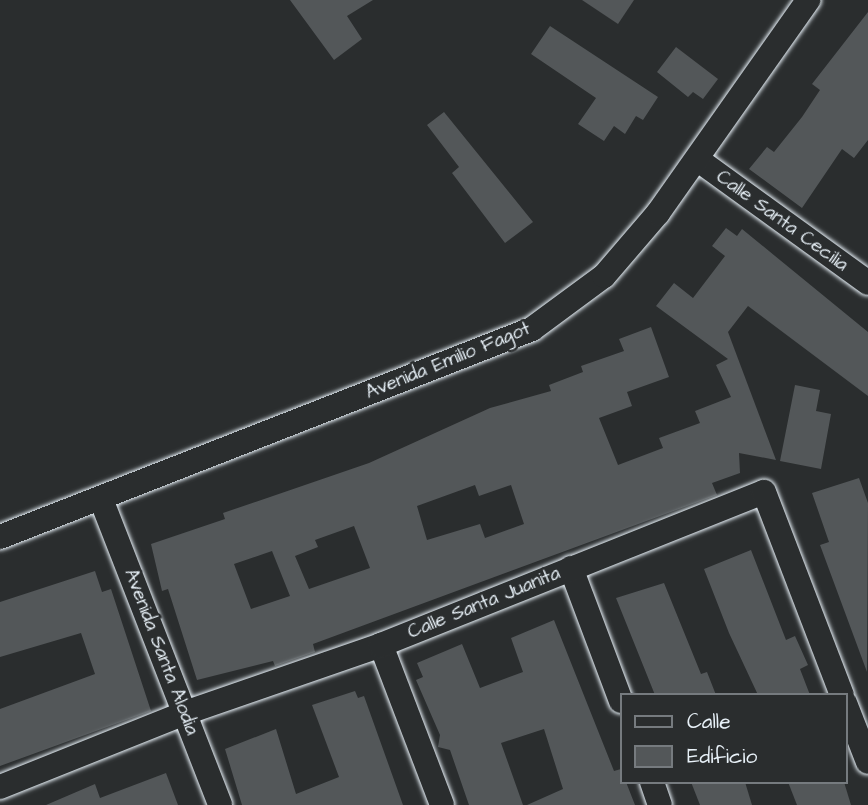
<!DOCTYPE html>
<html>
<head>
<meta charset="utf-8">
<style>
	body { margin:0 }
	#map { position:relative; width:868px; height:805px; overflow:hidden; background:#2a2d2e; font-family:"Architects Daughter",sans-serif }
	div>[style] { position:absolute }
	.building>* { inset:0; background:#535759 }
	.roads { filter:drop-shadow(0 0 2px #e8f1f8) drop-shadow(0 0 2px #e8f1f8) }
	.minor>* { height:24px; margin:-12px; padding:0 12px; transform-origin:12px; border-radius:12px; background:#2a2d2e }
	span { translate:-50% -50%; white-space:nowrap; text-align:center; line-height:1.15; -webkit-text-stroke:5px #2a2d2e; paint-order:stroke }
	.street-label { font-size:19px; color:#e8f1f8 }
	.legend { position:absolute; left:620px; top:693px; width:228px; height:91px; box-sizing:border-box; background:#2a2d2e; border:2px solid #767b7f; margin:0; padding:9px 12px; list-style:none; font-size:21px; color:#e8f1f8 }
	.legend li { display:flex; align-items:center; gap:14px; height:35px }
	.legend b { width:35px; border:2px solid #767b7f }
</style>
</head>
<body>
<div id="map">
	<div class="building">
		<div style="clip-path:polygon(290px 0,373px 0,347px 16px,362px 39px,334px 60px)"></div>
		<div style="clip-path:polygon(582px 0,634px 0,618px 24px)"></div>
		<div style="clip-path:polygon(868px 12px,868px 140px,854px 158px,842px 149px,802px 208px,749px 169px,767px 147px,774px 152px,802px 117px,820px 90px,812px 84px)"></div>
		<div style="clip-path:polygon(550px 26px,658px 97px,643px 120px,636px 116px,625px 134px,614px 126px,604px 141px,578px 124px,596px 98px,531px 54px)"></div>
		<div style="clip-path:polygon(676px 47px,718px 79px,703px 99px,693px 92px,688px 97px,657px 72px)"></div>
		<div style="clip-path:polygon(444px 112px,533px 222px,505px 243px,452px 173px,459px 167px,427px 125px)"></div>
		<div style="clip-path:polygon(evenodd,726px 228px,737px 236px,742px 229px,868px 332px,868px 396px,748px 306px,728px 332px,776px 460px,739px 453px,740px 473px,712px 483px,717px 495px,313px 644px,315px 652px,275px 666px,273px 661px,197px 680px,168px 589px,162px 591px,151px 544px,225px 519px,223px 513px,369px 463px,490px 408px,551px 391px,549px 385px,583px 372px,581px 366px,624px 351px,619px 339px,651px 327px,669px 377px,627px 392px,632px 406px,599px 418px,618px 465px,663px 448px,659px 438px,700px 423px,695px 411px,731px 397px,716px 365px,728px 359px,656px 306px,674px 283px,693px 298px,725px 256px,712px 246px,726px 228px,475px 485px,479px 496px,511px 485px,524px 524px,485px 538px,480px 524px,427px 540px,417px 506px,475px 485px,726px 228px,354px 526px,370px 568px,309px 589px,295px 556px,318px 547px,315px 540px,354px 526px,726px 228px,272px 551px,290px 596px,251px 609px,234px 564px,272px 551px)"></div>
		<div style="clip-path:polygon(795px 385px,820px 390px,816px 411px,831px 414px,821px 469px,780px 461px)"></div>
		<div style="clip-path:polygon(859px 478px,868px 503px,867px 672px,820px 545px,829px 542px,812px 493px)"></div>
		<div style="clip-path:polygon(751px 550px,786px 640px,795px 636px,808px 665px,800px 669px,810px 695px,758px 695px,729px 633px,704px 569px)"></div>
		<div style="clip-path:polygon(95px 571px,102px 592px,111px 589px,151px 711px,0 766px,0 709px,95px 674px,81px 633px,0 657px,0 602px)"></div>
		<div style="clip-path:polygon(664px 583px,701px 674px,707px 672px,716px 695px,655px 695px,616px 598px)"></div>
		<div style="clip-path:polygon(554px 620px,614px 771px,621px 769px,621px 782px,626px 782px,635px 805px,527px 805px,563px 789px,544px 729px,501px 743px,523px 805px,469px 805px,450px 750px,438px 747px,440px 735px,416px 680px,423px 677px,417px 663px,462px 644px,480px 688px,523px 672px,511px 638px)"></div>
		<div style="clip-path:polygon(355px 691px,358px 698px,364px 696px,403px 805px,242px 805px,225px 749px,276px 729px,296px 794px,339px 777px,312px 705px)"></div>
		<div style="clip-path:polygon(166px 773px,178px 805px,46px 805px,95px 784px,100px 798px)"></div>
		<div style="clip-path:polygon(691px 782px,745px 782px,752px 805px,700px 805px)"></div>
		<div style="clip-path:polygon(788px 782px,844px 782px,851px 805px,797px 805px)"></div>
	</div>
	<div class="roads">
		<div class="minor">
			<div style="left:697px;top:159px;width:211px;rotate:35.9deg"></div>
			<div style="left:101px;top:499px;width:328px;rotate:68.7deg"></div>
			<div style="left:0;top:537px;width:571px;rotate:-21.35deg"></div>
			<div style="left:532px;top:329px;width:89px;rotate:-36.4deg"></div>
			<div style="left:604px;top:276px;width:83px;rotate:-49.4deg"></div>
			<div style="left:658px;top:213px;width:261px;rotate:-54.8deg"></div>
			<div style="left:571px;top:568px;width:142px;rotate:69.4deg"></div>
			<div style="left:381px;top:645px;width:171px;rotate:69.1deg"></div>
			<div style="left:845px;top:703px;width:63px;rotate:68.7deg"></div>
			<div style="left:652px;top:782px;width:24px;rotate:71deg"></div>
			<div style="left:0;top:787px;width:199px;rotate:-21.8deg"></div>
			<div style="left:185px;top:713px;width:207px;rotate:-19.1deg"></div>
			<div style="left:381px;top:645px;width:412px;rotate:-21.8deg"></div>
			<div style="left:764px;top:492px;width:217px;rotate:69deg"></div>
		</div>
	</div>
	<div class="street-label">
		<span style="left:782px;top:221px;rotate:36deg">Calle Santa Cecilia</span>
		<span style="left:448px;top:361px;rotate:-22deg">Avenida Emilio Fagot</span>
		<span style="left:484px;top:603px;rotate:-22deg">Calle Santa Juanita</span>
		<span style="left:161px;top:652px;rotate:69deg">Avenida Santa Alodia</span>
	</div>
	<ul class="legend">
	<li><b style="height:9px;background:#2a2d2e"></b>Calle</li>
	<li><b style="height:19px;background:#535759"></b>Edificio</li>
	</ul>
</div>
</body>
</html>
